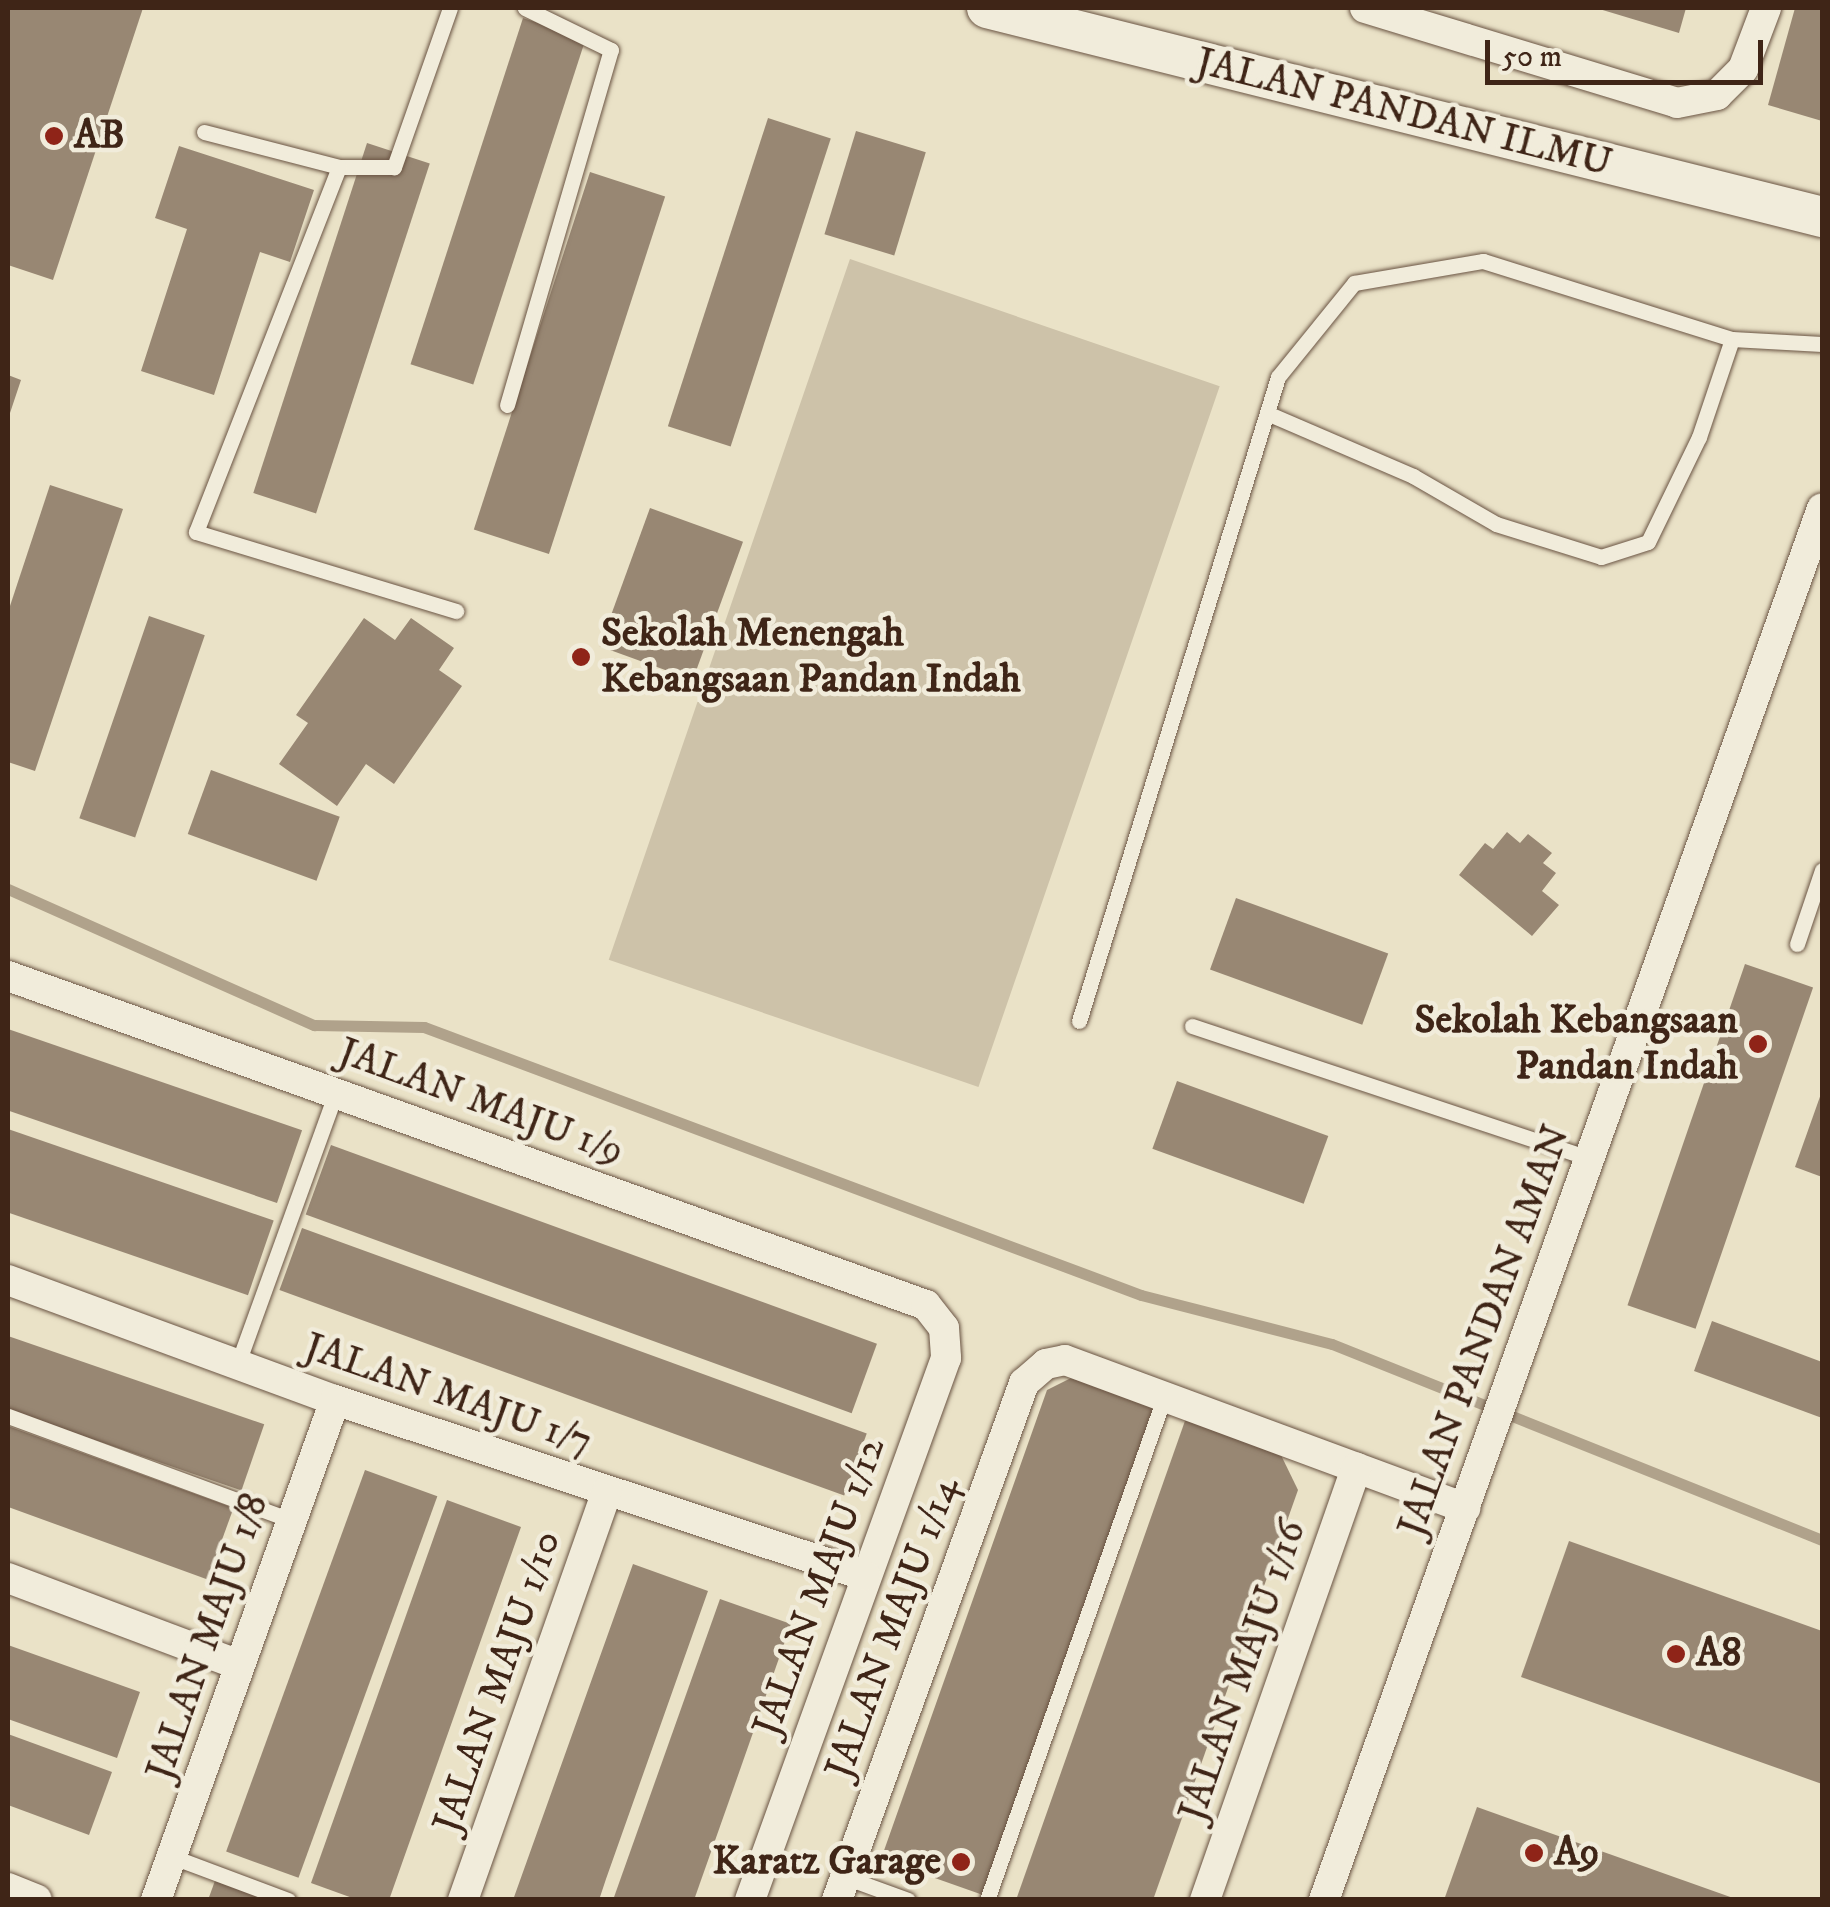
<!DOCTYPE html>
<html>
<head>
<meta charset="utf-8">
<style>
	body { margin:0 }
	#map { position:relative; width:1830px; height:1907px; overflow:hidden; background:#eae2c7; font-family:"IM FELL DW Pica",serif }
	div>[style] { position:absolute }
	.green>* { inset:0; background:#cdc2a9; transform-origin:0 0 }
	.stream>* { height:11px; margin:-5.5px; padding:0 5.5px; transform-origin:5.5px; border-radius:5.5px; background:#b0a28b }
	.building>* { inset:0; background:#988773; transform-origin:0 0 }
	.roads { filter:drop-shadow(0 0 2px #6a5443) drop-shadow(0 0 2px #6a5443) }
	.lane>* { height:15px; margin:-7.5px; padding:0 7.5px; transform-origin:7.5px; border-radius:7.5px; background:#f1ecdb }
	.street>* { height:30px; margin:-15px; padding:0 15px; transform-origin:15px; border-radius:15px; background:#f1ecdb }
	.secondary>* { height:40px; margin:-20px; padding:0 20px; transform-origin:20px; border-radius:20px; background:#f1ecdb }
	.dots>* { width:28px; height:28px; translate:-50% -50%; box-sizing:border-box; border:5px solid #f1ecdb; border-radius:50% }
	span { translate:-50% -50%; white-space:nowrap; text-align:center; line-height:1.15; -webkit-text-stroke:9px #f1ecdb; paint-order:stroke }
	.street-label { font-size:40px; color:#3f2517 }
	.poi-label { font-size:40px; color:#3f2517; font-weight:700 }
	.left { translate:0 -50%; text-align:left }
	.right { translate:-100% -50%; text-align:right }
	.frame { position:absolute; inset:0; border:10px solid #3f2517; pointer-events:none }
	.scale { position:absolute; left:1485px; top:40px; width:278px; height:45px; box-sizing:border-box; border:5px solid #3f2517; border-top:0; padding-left:12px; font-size:30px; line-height:35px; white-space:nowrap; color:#3f2517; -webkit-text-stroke:8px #f1ecdb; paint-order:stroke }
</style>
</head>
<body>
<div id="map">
	<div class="green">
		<div style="left:850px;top:259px;width:391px;height:741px;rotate:19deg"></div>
	</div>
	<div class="stream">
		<div style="left:8px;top:889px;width:335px;rotate:24deg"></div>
		<div style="left:314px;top:1025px;width:110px;rotate:1deg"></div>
		<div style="left:424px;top:1027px;width:765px;rotate:20.49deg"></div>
		<div style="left:1141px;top:1295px;width:197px;rotate:14.4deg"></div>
		<div style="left:1332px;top:1344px;width:528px;rotate:21.8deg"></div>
	</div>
	<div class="building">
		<div style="clip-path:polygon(8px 8px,143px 8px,53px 280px,8px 265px)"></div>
		<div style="clip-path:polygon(1596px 8px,1686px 8px,1679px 33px)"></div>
		<div style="clip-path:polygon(1795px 8px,1822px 8px,1822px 121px,1768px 105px)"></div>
		<div style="left:523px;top:18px;width:66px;height:364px;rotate:18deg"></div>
		<div style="left:768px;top:118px;width:66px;height:324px;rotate:18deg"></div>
		<div style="left:856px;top:131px;width:73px;height:108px;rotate:17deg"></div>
		<div style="left:367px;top:143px;width:66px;height:368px;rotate:18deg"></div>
		<div style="clip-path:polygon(179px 146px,314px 190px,290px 262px,260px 252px,214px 395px,141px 371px,187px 229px,155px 218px)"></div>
		<div style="left:590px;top:172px;width:79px;height:376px;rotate:18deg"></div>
		<div style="clip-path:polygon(8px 375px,21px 380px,8px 419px)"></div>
		<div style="clip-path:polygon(50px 485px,123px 509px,35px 771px,8px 762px,8px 612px)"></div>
		<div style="left:650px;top:508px;width:99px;height:147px;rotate:20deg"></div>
		<div style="left:149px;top:616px;width:59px;height:214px;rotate:19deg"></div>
		<div style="clip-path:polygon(364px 618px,395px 640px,411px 618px,454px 648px,439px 670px,462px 686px,394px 784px,366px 764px,337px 806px,279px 764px,308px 723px,296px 715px)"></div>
		<div style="left:211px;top:770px;width:137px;height:68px;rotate:20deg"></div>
		<div style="clip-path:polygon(1507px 832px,1520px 843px,1528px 834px,1552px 853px,1543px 863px,1556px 873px,1542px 891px,1559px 905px,1532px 936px,1459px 875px,1485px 843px,1493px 849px)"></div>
		<div style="left:1236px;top:898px;width:162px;height:76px;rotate:20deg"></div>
		<div style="left:1745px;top:964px;width:72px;height:361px;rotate:19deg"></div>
		<div style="left:8px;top:1029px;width:311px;height:77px;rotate:19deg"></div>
		<div style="left:1177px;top:1081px;width:161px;height:72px;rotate:20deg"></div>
		<div style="clip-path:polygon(1822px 1091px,1822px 1177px,1795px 1167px)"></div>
		<div style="left:8px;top:1129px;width:281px;height:79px;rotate:19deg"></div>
		<div style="left:331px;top:1145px;width:581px;height:74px;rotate:20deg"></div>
		<div style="left:302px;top:1228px;width:601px;height:66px;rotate:20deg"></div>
		<div style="clip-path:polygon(1712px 1321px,1822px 1362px,1822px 1418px,1694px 1371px)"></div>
		<div style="left:8px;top:1336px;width:271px;height:70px;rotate:19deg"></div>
		<div style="clip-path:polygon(1077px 1375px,1158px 1404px,983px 1895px,881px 1859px,1047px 1390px)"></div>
		<div style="clip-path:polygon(1186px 1418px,1279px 1451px,1298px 1490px,1153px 1900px,1016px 1900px)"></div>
		<div style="left:8px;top:1426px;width:240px;height:76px;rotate:20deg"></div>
		<div style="left:365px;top:1470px;width:77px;height:406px;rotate:20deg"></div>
		<div style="clip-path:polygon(447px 1500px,521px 1527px,389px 1900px,358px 1900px,311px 1883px)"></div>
		<div style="clip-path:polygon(1569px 1541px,1822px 1631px,1822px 1784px,1521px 1677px)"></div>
		<div style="clip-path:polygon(633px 1564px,708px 1591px,606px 1879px,599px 1900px,513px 1900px)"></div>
		<div style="clip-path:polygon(720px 1599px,791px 1624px,735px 1784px,694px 1900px,613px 1900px)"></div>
		<div style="clip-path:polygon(8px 1645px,140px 1692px,117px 1758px,8px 1719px)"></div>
		<div style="clip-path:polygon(8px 1734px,112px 1772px,89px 1835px,8px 1805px)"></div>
		<div style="clip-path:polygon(1477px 1807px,1736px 1899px,1735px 1900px,1444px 1900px)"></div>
		<div style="clip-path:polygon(216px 1878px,274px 1900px,208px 1900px)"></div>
	</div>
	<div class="roads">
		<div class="lane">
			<div style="left:450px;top:8px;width:169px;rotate:109.4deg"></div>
			<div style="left:394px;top:167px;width:55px;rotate:180deg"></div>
			<div style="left:339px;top:167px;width:392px;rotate:111.4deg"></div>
			<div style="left:196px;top:532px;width:272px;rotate:16.9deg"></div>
			<div style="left:204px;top:132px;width:139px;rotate:14.5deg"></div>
			<div style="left:507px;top:405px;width:370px;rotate:-73.7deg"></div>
			<div style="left:611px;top:50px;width:96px;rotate:-154deg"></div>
			<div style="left:1267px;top:413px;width:159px;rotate:23.3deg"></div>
			<div style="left:1413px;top:476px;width:96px;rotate:30deg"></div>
			<div style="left:1496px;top:524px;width:110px;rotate:17.4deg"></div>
			<div style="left:1601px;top:557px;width:49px;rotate:-17.7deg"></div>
			<div style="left:1648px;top:542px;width:117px;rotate:-64.1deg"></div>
			<div style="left:1699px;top:437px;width:103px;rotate:-71.4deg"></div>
			<div style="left:1797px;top:944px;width:78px;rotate:-71.3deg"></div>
			<div style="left:1079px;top:1021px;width:674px;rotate:-72.83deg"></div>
			<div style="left:1278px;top:377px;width:121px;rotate:-51deg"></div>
			<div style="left:1354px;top:283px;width:131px;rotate:-9.7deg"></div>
			<div style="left:1483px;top:261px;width:261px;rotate:17.4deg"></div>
			<div style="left:1732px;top:339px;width:90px;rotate:3.2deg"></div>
			<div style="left:1192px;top:1026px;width:418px;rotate:18.4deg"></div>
			<div style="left:238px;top:1363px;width:288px;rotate:-70.1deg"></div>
			<div style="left:8px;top:1416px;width:302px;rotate:20.2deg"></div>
			<div style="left:173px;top:1857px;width:123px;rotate:20.5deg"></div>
			<div style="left:845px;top:1877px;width:67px;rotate:20.1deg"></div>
			<div style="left:987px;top:1900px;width:535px;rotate:-70.58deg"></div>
		</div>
		<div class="street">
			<div style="left:1365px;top:8px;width:326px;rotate:16.9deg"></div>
			<div style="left:1677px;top:103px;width:41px;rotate:-11.3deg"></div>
			<div style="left:1717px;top:95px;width:37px;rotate:-45deg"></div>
			<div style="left:1743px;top:69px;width:65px;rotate:-69.3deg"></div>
			<div style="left:8px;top:976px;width:975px;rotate:19.72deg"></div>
			<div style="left:926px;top:1305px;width:29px;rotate:52deg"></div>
			<div style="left:944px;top:1328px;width:30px;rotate:86deg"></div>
			<div style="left:946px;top:1358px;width:576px;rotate:109.88deg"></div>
			<div style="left:8px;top:1280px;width:348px;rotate:20.2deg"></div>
			<div style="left:335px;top:1400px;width:559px;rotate:18.34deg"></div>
			<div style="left:8px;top:1578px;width:247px;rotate:20.6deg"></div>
			<div style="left:8px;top:1888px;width:31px;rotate:22deg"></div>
			<div style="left:156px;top:1900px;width:531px;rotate:-70.3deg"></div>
			<div style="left:463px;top:1900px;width:433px;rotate:-70.6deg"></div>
			<div style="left:837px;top:1900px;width:550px;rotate:-70.11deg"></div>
			<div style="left:1024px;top:1383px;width:29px;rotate:-41deg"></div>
			<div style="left:1046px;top:1364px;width:19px;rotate:-12deg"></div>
			<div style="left:1065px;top:1360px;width:427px;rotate:20.3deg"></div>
			<div style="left:1205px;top:1900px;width:458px;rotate:-70.7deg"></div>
			<div style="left:1324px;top:1900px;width:1478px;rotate:-70.31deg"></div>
		</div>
		<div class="secondary">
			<div style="left:987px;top:8px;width:861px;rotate:14.05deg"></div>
		</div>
	</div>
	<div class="dots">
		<div style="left:54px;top:136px;background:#8f2418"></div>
		<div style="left:581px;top:657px;background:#8f2418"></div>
		<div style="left:1758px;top:1044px;background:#8f2418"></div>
		<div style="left:1676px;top:1654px;background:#8f2418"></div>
		<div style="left:1534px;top:1853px;background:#8f2418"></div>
		<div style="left:961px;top:1862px;background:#8f2418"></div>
	</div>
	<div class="street-label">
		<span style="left:1404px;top:113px;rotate:14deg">JALAN PANDAN ILMU</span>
		<span style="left:481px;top:1102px;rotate:20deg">JALAN MAJU 1/9</span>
		<span style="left:1485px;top:1331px;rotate:-70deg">JALAN PANDAN AMAN</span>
		<span style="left:448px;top:1395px;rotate:19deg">JALAN MAJU 1/7</span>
		<span style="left:820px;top:1587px;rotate:-70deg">JALAN MAJU 1/12</span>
		<span style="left:893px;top:1628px;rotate:-70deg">JALAN MAJU 1/14</span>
		<span style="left:208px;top:1637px;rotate:-71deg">JALAN MAJU 1/8</span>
		<span style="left:1243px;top:1671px;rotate:-71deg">JALAN MAJU 1/16</span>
		<span style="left:498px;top:1682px;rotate:-71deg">JALAN MAJU 1/10</span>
	</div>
	<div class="poi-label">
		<span class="left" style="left:74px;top:136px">AB</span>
		<span class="left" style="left:601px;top:657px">Sekolah Menengah<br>Kebangsaan Pandan Indah</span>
		<span class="right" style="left:1738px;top:1044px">Sekolah Kebangsaan<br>Pandan Indah</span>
		<span class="left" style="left:1696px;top:1654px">A8</span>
		<span class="left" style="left:1554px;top:1853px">A9</span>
		<span class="right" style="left:941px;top:1862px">Karatz Garage</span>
	</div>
	<div class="frame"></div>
	<div class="scale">50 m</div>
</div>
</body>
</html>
